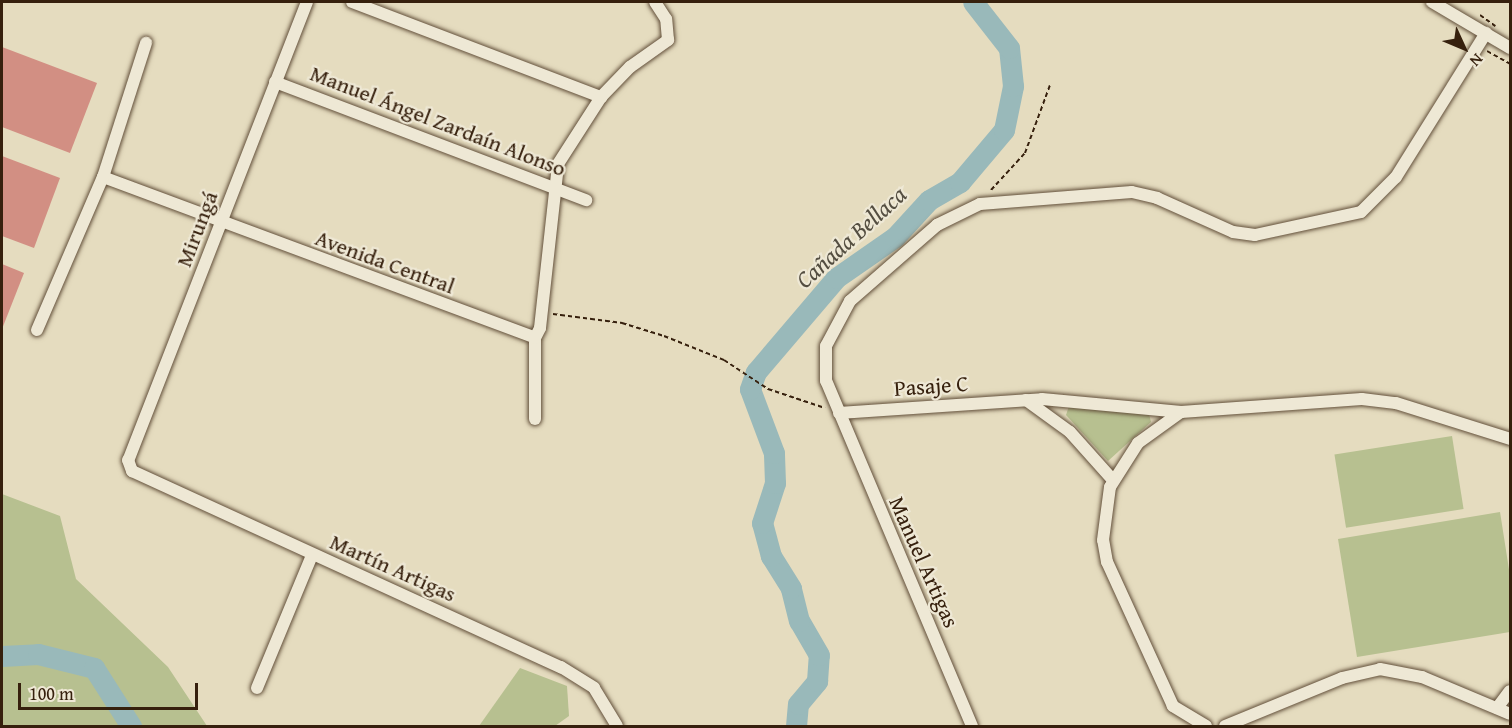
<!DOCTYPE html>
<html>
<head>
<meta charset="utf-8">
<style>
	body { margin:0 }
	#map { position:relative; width:1512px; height:728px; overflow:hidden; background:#e5dcbf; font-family:"Gentium Book Plus",serif }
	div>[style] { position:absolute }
	.green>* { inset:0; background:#b7c090; transform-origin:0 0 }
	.river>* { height:21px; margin:-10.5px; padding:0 10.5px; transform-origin:10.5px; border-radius:10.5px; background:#99b9ba }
	.building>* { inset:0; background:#d28f83 }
	.path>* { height:2px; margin-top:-1px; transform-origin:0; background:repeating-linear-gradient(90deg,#36200d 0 4.5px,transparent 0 7.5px) }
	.roads { filter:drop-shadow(0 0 2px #624f3a) drop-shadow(0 0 2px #624f3a) }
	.minor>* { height:12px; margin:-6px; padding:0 6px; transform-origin:6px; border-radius:6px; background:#eee8d5 }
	span { translate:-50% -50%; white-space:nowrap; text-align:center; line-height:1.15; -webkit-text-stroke:4.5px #eee8d5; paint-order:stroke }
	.street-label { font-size:22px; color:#36200d }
	.water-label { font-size:24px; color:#544e41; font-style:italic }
	.frame { position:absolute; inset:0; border:3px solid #36200d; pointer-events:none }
	.north { position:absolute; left:1434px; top:18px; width:60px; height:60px; -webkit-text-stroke:4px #eee8d5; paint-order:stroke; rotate:134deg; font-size:16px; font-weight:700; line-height:24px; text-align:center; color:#36200d }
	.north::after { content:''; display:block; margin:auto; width:21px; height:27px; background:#36200d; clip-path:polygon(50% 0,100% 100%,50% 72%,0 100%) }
	.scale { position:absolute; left:18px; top:683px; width:180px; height:27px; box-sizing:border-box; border:3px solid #36200d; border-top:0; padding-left:8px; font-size:18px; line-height:21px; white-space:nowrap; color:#36200d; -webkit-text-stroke:4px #eee8d5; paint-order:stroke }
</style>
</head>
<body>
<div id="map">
	<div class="green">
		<div style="clip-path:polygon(1069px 406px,1149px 414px,1151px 422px,1108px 461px,1066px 415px)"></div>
		<div style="left:1452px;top:436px;width:74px;height:119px;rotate:81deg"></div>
		<div style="clip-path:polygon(2px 494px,60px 516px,76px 579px,168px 667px,207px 726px,2px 726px)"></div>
		<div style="clip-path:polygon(1500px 512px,1510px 576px,1510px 632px,1357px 657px,1338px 539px)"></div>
		<div style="clip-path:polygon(520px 668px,567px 686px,569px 716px,555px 726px,479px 726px)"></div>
	</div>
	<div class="river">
		<div style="left:2px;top:656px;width:36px;rotate:-3deg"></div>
		<div style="left:38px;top:654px;width:58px;rotate:14deg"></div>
		<div style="left:94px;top:668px;width:69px;rotate:57.5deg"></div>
		<div style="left:796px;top:726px;width:22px;rotate:-85deg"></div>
		<div style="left:798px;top:704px;width:30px;rotate:-50deg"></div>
		<div style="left:817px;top:681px;width:26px;rotate:-86deg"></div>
		<div style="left:819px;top:655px;width:39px;rotate:-120deg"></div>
		<div style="left:799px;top:621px;width:34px;rotate:-104deg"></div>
		<div style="left:791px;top:588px;width:38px;rotate:-122deg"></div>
		<div style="left:771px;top:556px;width:34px;rotate:-105deg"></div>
		<div style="left:762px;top:523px;width:42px;rotate:-72deg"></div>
		<div style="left:775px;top:483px;width:30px;rotate:-92deg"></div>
		<div style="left:774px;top:453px;width:68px;rotate:-110.6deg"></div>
		<div style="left:750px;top:389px;width:18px;rotate:-71deg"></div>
		<div style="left:756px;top:372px;width:123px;rotate:-49.6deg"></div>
		<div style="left:836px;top:278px;width:72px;rotate:-34.8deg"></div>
		<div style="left:895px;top:237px;width:50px;rotate:-47.4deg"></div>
		<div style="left:929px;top:200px;width:36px;rotate:-30deg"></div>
		<div style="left:960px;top:182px;width:68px;rotate:-49.8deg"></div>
		<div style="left:1004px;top:130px;width:45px;rotate:-78.4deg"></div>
		<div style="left:1013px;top:86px;width:38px;rotate:-96deg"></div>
		<div style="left:1009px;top:48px;width:58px;rotate:-128deg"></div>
	</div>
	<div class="building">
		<div style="clip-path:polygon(2px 47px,97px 83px,70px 153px,2px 127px)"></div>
		<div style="clip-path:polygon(2px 156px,60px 178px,34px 248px,2px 236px)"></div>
		<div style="clip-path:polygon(2px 264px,24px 273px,2px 329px)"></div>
	</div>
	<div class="path">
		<div style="left:1480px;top:15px;width:19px;rotate:36deg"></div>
		<div style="left:1487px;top:51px;width:26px;rotate:29deg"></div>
		<div style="left:991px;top:190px;width:50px;rotate:-47.4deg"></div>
		<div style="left:1025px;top:153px;width:72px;rotate:-69.8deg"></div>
		<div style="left:553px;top:314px;width:70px;rotate:7.4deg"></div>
		<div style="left:622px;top:323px;width:44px;rotate:17.2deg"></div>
		<div style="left:664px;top:336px;width:65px;rotate:21.8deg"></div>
		<div style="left:724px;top:360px;width:53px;rotate:33.4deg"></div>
		<div style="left:768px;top:389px;width:60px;rotate:18.4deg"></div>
	</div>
	<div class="roads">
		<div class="minor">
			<div style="left:307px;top:2px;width:492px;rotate:111.3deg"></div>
			<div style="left:128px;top:460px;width:12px;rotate:70deg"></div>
			<div style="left:132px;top:471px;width:472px;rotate:24.6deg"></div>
			<div style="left:561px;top:667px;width:39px;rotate:32deg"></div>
			<div style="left:594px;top:688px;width:44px;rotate:58.8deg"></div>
			<div style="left:352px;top:2px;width:267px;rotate:20.9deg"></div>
			<div style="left:1432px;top:2px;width:91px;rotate:30.5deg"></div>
			<div style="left:275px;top:82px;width:333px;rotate:20.8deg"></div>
			<div style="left:103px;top:177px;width:461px;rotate:20.4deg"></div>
			<div style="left:37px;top:330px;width:167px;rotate:-66.7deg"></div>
			<div style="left:103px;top:177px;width:141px;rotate:-72.2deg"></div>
			<div style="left:1026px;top:400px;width:54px;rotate:36deg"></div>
			<div style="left:1070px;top:432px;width:63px;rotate:48.2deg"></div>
			<div style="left:839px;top:413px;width:203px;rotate:-3.9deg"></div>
			<div style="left:1042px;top:399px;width:140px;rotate:5.3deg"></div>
			<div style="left:535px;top:419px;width:81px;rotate:-90deg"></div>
			<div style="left:535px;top:338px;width:11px;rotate:-63deg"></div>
			<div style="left:540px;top:328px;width:165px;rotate:-83.7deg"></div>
			<div style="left:558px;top:164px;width:80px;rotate:-57.3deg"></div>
			<div style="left:601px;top:97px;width:42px;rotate:-46deg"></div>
			<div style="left:630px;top:67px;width:47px;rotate:-35.4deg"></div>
			<div style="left:668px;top:40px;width:21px;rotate:-95deg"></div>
			<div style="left:666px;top:19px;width:20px;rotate:-123deg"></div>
			<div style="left:257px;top:688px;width:144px;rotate:-67.5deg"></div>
			<div style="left:1497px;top:708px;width:21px;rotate:-53deg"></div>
			<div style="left:972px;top:726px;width:375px;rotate:-112.9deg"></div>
			<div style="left:826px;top:381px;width:35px;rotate:-90deg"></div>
			<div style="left:826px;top:346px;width:51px;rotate:-61.9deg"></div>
			<div style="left:850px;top:301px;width:116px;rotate:-41.1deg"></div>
			<div style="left:937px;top:225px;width:48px;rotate:-26deg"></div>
			<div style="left:980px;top:204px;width:152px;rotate:-4.5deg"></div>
			<div style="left:1132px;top:192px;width:26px;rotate:13deg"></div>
			<div style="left:1157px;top:198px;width:83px;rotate:24.1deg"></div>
			<div style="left:1233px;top:232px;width:22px;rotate:8deg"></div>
			<div style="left:1255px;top:235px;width:108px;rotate:-12.2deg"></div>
			<div style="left:1361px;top:212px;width:49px;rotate:-45deg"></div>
			<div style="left:1396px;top:177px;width:170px;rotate:-58deg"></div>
			<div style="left:1206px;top:726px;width:39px;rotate:-149deg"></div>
			<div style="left:1173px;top:706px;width:158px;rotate:-114.6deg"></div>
			<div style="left:1107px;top:562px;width:22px;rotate:-100deg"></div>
			<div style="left:1103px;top:540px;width:53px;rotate:-82.5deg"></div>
			<div style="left:1110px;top:487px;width:52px;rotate:-57.5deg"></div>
			<div style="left:1138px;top:443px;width:53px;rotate:-35.8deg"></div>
			<div style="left:1181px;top:412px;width:181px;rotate:-4.1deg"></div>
			<div style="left:1362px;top:399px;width:34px;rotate:7deg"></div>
			<div style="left:1396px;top:403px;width:120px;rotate:17.5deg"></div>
			<div style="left:1225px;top:726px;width:126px;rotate:-22.3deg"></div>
			<div style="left:1342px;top:678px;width:39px;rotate:-13deg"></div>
			<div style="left:1380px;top:669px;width:43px;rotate:10.8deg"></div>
			<div style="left:1422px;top:677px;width:95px;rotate:22.8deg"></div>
		</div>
	</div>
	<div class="street-label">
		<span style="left:438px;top:121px;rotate:21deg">Manuel Ángel Zardaín Alonso</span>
		<span style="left:197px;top:229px;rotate:-69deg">Mirungá</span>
		<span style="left:385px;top:262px;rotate:20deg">Avenida Central</span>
		<span style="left:931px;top:386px;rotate:-4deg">Pasaje C</span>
		<span style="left:924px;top:562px;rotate:66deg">Manuel Artigas</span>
		<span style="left:393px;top:568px;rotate:24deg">Martín Artigas</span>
	</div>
	<div class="water-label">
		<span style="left:851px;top:237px;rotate:-42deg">Cañada Bellaca</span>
	</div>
	<div class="frame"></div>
	<div class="north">N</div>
	<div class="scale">100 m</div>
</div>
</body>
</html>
